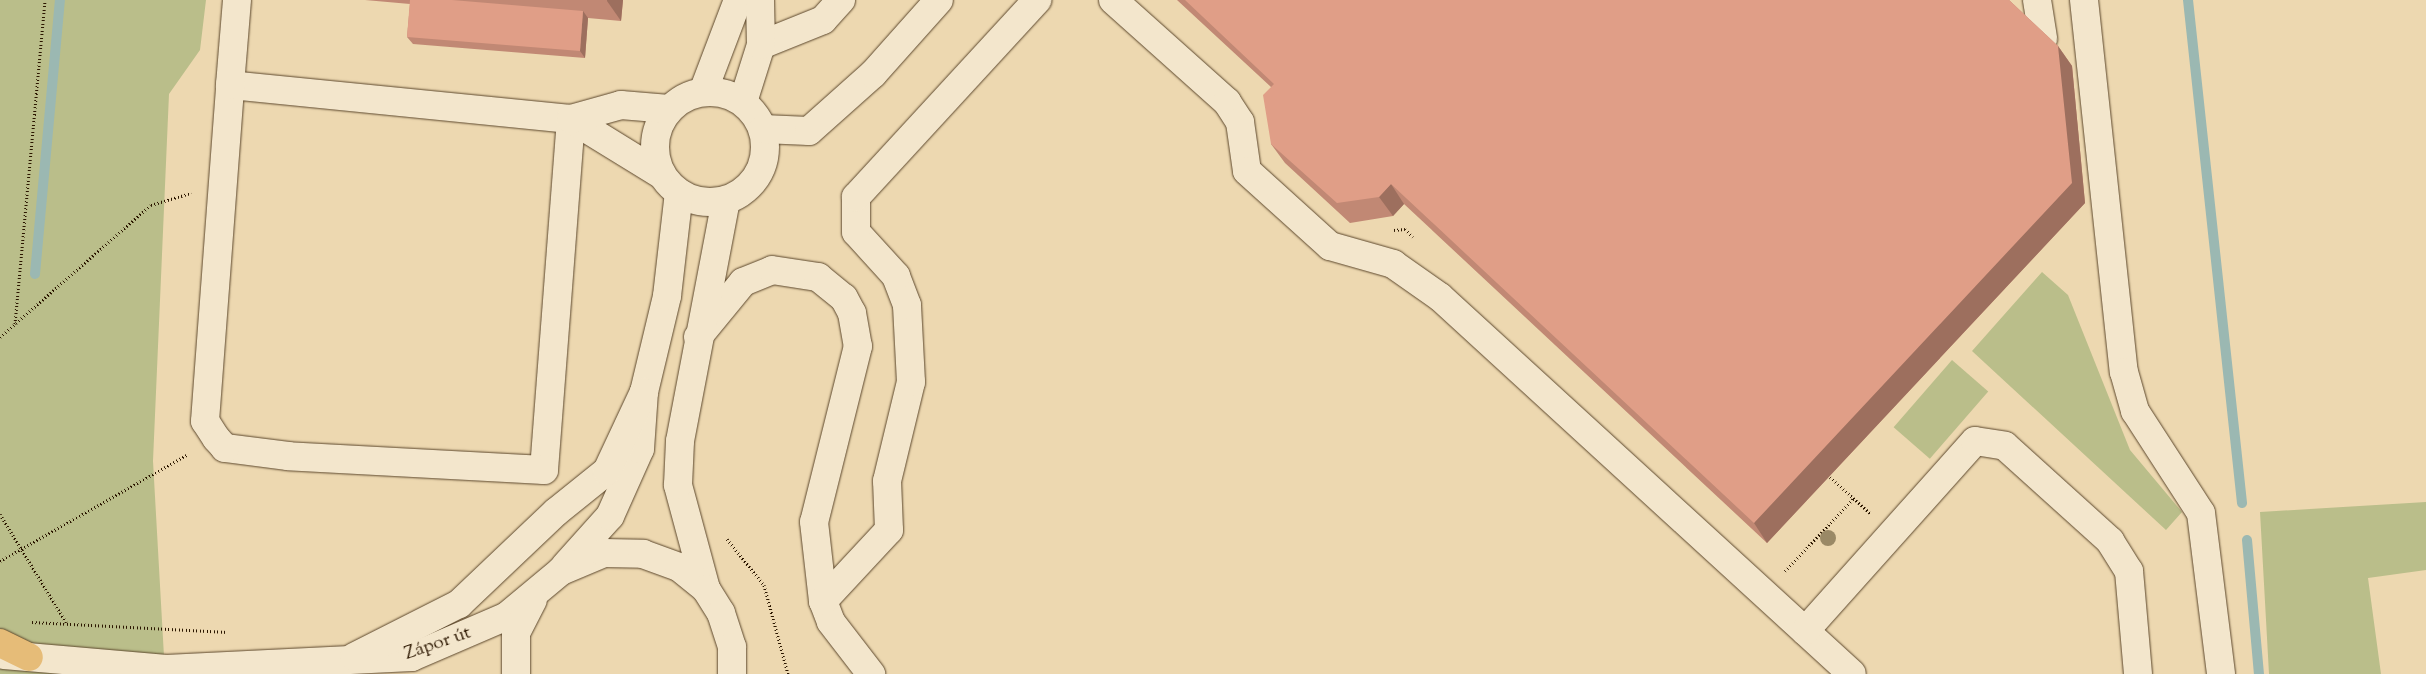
<!DOCTYPE html>
<html>
<head>
<meta charset="utf-8">
<style>
	body { margin:0 }
	#map { position:relative; width:2426px; height:674px; overflow:hidden; background:#edd8b0; font-family:"Sorts Mill Goudy",serif }
	div>[style] { position:absolute }
	.green>* { inset:0; background:#babe8a; transform-origin:0 0 }
	.stream>* { height:10px; margin:-5px; padding:0 5px; transform-origin:5px; border-radius:5px; background:#9bb8b2 }
	.path>* { height:3px; margin-top:-1.5px; transform-origin:0; background:repeating-linear-gradient(90deg,#2c1700 0 1px,transparent 0 3.5px) }
	.roads { filter:drop-shadow(0 0 1px #5c472c) drop-shadow(0 0 1px #5c472c) }
	.minor>* { height:28px; margin:-14px; padding:0 14px; transform-origin:14px; border-radius:14px; background:#f3e6cc }
	.minor>.ring { margin:-14px; padding:0; box-sizing:content-box; background:none; border:28px solid #f3e6cc; border-radius:50% }
	.major>* { height:28px; margin:-14px; padding:0 14px; transform-origin:14px; border-radius:14px; background:#e6bc78 }
	.trees>* { width:16px; height:16px; margin:-8px; border-radius:50%; background:#9a8966 }
	.wall>* { inset:0; background:#c18874 }
	.shaded-wall>* { inset:0; background:#9d6f5e }
	.building>* { inset:0; background:#e09e87 }
	span { translate:-50% -50%; white-space:nowrap; text-align:center; line-height:1.15; -webkit-text-stroke:5px #f3e6cc; paint-order:stroke }
	.street-label { font-size:19px; color:#2c1700 }
</style>
</head>
<body>
<div id="map">
	<div class="green">
		<div style="clip-path:polygon(0 0,206px 0,200px 50px,169px 94px,153px 461px,165px 674px,0 674px)"></div>
		<div style="clip-path:polygon(2042px 272px,2068px 295px,2130px 450px,2182px 512px,2166px 530px,1972px 351px)"></div>
		<div style="left:1952px;top:360px;width:48px;height:89px;rotate:41deg"></div>
		<div style="clip-path:polygon(2426px 502px,2426px 570px,2368px 578px,2381px 674px,2269px 674px,2260px 512px)"></div>
	</div>
	<div class="stream">
		<div style="left:2188px;top:0;width:506px;rotate:83.87deg"></div>
		<div style="left:35px;top:274px;width:275px;rotate:-84.8deg"></div>
		<div style="left:2247px;top:540px;width:135px;rotate:84.9deg"></div>
	</div>
	<div class="path">
		<div style="left:1394px;top:230px;width:11px;rotate:-5deg"></div>
		<div style="left:1405px;top:229px;width:11px;rotate:45deg"></div>
		<div style="left:16px;top:323px;width:179px;rotate:-41.2deg"></div>
		<div style="left:151px;top:205px;width:42px;rotate:-16.7deg"></div>
		<div style="left:0;top:337px;width:20px;rotate:-41deg"></div>
		<div style="left:15px;top:324px;width:325px;rotate:-84.7deg"></div>
		<div style="left:1830px;top:477px;width:54px;rotate:42deg"></div>
		<div style="left:0;top:514px;width:127px;rotate:58.6deg"></div>
		<div style="left:727px;top:539px;width:59px;rotate:51.2deg"></div>
		<div style="left:764px;top:585px;width:92px;rotate:74.9deg"></div>
		<div style="left:0;top:561px;width:216px;rotate:-29.6deg"></div>
		<div style="left:1785px;top:571px;width:100px;rotate:-46.6deg"></div>
		<div style="left:32px;top:622px;width:196px;rotate:2.9deg"></div>
	</div>
	<div class="roads">
		<div class="minor">
			<div style="left:1113px;top:0;width:153px;rotate:41.8deg"></div>
			<div style="left:1227px;top:102px;width:24px;rotate:57deg"></div>
			<div style="left:1240px;top:122px;width:49px;rotate:81.9deg"></div>
			<div style="left:1247px;top:171px;width:112px;rotate:42.1deg"></div>
			<div style="left:1330px;top:246px;width:66px;rotate:15.9deg"></div>
			<div style="left:1393px;top:264px;width:57px;rotate:35.1deg"></div>
			<div style="left:1440px;top:297px;width:558px;rotate:42.46deg"></div>
			<div style="left:2037px;top:0;width:39px;rotate:81deg"></div>
			<div style="left:2084px;top:0;width:374px;rotate:83.9deg"></div>
			<div style="left:2124px;top:372px;width:41px;rotate:74.2deg"></div>
			<div style="left:2135px;top:411px;width:121px;rotate:57.1deg"></div>
			<div style="left:2201px;top:513px;width:162px;rotate:82.9deg"></div>
			<div style="left:761px;top:45px;width:67px;rotate:-22deg"></div>
			<div style="left:823px;top:20px;width:27px;rotate:-48deg"></div>
			<div style="left:230px;top:85px;width:343px;rotate:5.7deg"></div>
			<div style="left:571px;top:119px;width:352px;rotate:94.4deg"></div>
			<div style="left:544px;top:470px;width:256px;rotate:-176.9deg"></div>
			<div style="left:288px;top:456px;width:64px;rotate:-172.8deg"></div>
			<div style="left:225px;top:448px;width:13px;rotate:-132deg"></div>
			<div style="left:216px;top:438px;width:20px;rotate:-123deg"></div>
			<div style="left:205px;top:421px;width:337px;rotate:-85.7deg"></div>
			<div style="left:230px;top:85px;width:85px;rotate:-85.3deg"></div>
			<div class="ring" style="left:655px;top:92px;width:82px;height:82px"></div>
			<div style="left:703px;top:92px;width:98px;rotate:-69.2deg"></div>
			<div style="left:743px;top:102px;width:60px;rotate:-72.5deg"></div>
			<div style="left:761px;top:45px;width:45px;rotate:-91.3deg"></div>
			<div style="left:571px;top:119px;width:107px;rotate:31.6deg"></div>
			<div style="left:571px;top:119px;width:52px;rotate:-15.6deg"></div>
			<div style="left:621px;top:105px;width:48px;rotate:4.8deg"></div>
			<div style="left:763px;top:129px;width:46px;rotate:2.5deg"></div>
			<div style="left:809px;top:131px;width:86px;rotate:-41.7deg"></div>
			<div style="left:873px;top:74px;width:99px;rotate:-48.3deg"></div>
			<div style="left:698px;top:337px;width:71px;rotate:-50.7deg"></div>
			<div style="left:743px;top:282px;width:31px;rotate:-22deg"></div>
			<div style="left:772px;top:270px;width:47px;rotate:8.7deg"></div>
			<div style="left:818px;top:277px;width:33px;rotate:39deg"></div>
			<div style="left:844px;top:298px;width:17px;rotate:62deg"></div>
			<div style="left:852px;top:313px;width:34px;rotate:80deg"></div>
			<div style="left:858px;top:346px;width:181px;rotate:104deg"></div>
			<div style="left:814px;top:522px;width:80px;rotate:83.5deg"></div>
			<div style="left:823px;top:601px;width:22px;rotate:69deg"></div>
			<div style="left:831px;top:622px;width:66px;rotate:52.4deg"></div>
			<div style="left:565px;top:566px;width:67px;rotate:-48deg"></div>
			<div style="left:610px;top:516px;width:73px;rotate:-65.9deg"></div>
			<div style="left:640px;top:449px;width:57px;rotate:-86deg"></div>
			<div style="left:644px;top:392px;width:99px;rotate:-76.5deg"></div>
			<div style="left:667px;top:296px;width:104px;rotate:-83.4deg"></div>
			<div style="left:706px;top:589px;width:108px;rotate:-105.1deg"></div>
			<div style="left:678px;top:485px;width:44px;rotate:-87.4deg"></div>
			<div style="left:680px;top:441px;width:245px;rotate:-79.2deg"></div>
			<div style="left:823px;top:601px;width:97px;rotate:-47.1deg"></div>
			<div style="left:889px;top:530px;width:49px;rotate:-92.3deg"></div>
			<div style="left:887px;top:481px;width:102px;rotate:-76.4deg"></div>
			<div style="left:911px;top:382px;width:77px;rotate:-93deg"></div>
			<div style="left:907px;top:305px;width:31px;rotate:-111deg"></div>
			<div style="left:896px;top:276px;width:59px;rotate:-132.3deg"></div>
			<div style="left:856px;top:232px;width:35px;rotate:-90deg"></div>
			<div style="left:856px;top:197px;width:268px;rotate:-47.4deg"></div>
			<div style="left:1805px;top:631px;width:255px;rotate:-48.2deg"></div>
			<div style="left:1975px;top:441px;width:30px;rotate:9deg"></div>
			<div style="left:2005px;top:446px;width:142px;rotate:42.1deg"></div>
			<div style="left:2110px;top:541px;width:36px;rotate:58deg"></div>
			<div style="left:2129px;top:571px;width:103px;rotate:85deg"></div>
			<div style="left:4px;top:655px;width:163px;rotate:4.9deg"></div>
			<div style="left:166px;top:669px;width:246px;rotate:-2.8deg"></div>
			<div style="left:412px;top:657px;width:103px;rotate:-23.3deg"></div>
			<div style="left:507px;top:616px;width:70px;rotate:-39.8deg"></div>
			<div style="left:561px;top:571px;width:47px;rotate:-22.7deg"></div>
			<div style="left:604px;top:553px;width:39px;rotate:1deg"></div>
			<div style="left:643px;top:554px;width:38px;rotate:20deg"></div>
			<div style="left:679px;top:567px;width:35px;rotate:39deg"></div>
			<div style="left:706px;top:589px;width:28px;rotate:58deg"></div>
			<div style="left:721px;top:613px;width:36px;rotate:72deg"></div>
			<div style="left:732px;top:647px;width:27px;rotate:90deg"></div>
			<div style="left:354px;top:657px;width:118px;rotate:-26.8deg"></div>
			<div style="left:459px;top:604px;width:134px;rotate:-43.5deg"></div>
			<div style="left:556px;top:512px;width:65px;rotate:-38.8deg"></div>
			<div style="left:607px;top:471px;width:87px;rotate:-64.9deg"></div>
			<div style="left:516px;top:674px;width:41px;rotate:-90deg"></div>
			<div style="left:516px;top:633px;width:37px;rotate:-63deg"></div>
		</div>
		<div class="major">
			<div style="left:0;top:643px;width:32px;rotate:26deg"></div>
		</div>
	</div>
	<div class="trees">
		<div style="left:1828px;top:538px"></div>
	</div>
	<div class="wall">
		<div style="clip-path:polygon(365px 0,623px 0,621px 21px,588px 18px,585px 58px,413px 44px,407px 37px,410px 4px)"></div>
		<div style="clip-path:polygon(1177px 0,2009px 0,2058px 46px,2072px 66px,2085px 203px,1767px 543px,1404px 204px,1393px 216px,1350px 223px,1285px 163px,1271px 144px,1271px 87px)"></div>
	</div>
	<div class="shaded-wall">
		<div style="clip-path:polygon(607px 0,623px 0,621px 21px,607px 1px)"></div>
		<div style="clip-path:polygon(583px 11px,588px 18px,585px 58px,580px 51px)"></div>
		<div style="clip-path:polygon(2058px 46px,2072px 66px,2085px 203px,1767px 543px,1754px 523px)"></div>
		<div style="clip-path:polygon(1391px 184px,1404px 204px,1393px 216px,1379px 197px)"></div>
	</div>
	<div class="building">
		<div style="clip-path:polygon(410px 0,452px 0,583px 11px,580px 51px,407px 37px)"></div>
		<div style="clip-path:polygon(1185px 0,2009px 0,2058px 46px,2072px 183px,1754px 523px,1391px 184px,1379px 197px,1337px 203px,1271px 144px,1263px 95px,1274px 84px)"></div>
	</div>
	<div class="street-label">
		<span style="left:438px;top:644px;rotate:-19deg">Zápor út</span>
	</div>
</div>
</body>
</html>
